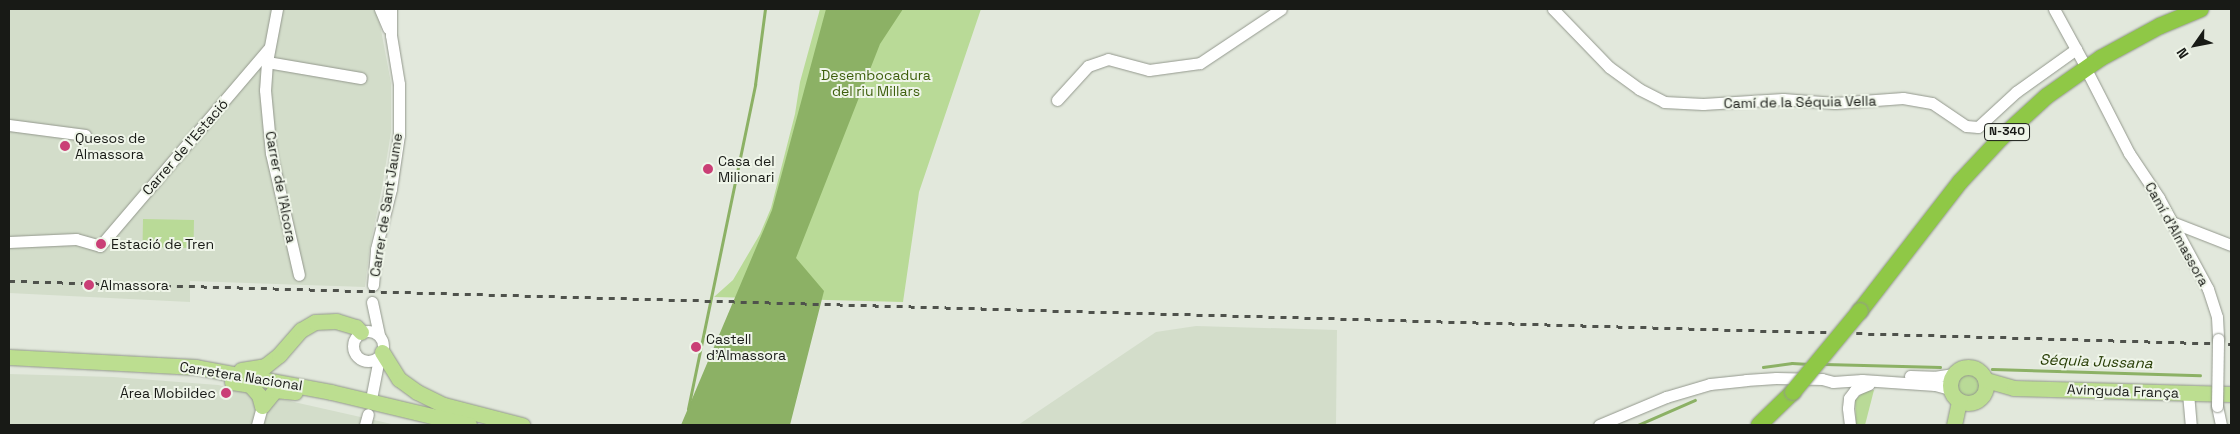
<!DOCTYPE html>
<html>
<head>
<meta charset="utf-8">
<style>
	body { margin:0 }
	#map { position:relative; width:2240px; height:434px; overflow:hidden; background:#e2e8dc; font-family:"Space Grotesk",sans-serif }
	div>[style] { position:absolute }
	.built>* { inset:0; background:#d3ddca }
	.green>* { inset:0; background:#b9da97; transform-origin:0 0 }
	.round { border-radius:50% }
	.water>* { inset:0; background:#8cb165 }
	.stream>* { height:2.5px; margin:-1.25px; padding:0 1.25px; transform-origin:1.25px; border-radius:1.25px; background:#8cb165 }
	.roads { filter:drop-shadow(0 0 1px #93988d) drop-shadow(0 0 1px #93988d) }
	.minor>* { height:11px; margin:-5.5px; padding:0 5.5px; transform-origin:5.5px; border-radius:5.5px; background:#fff }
	.minor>.ring { margin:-5.5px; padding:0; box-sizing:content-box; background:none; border:11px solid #fff; border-radius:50% }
	.major>* { height:15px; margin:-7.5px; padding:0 7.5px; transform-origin:7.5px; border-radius:7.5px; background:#bcde90 }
	.major>.ring { margin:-7.5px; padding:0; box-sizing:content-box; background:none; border:15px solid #bcde90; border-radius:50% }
	.highway>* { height:16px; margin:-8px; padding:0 8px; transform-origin:8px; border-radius:8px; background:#8fc846 }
	.rail>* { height:2.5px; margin-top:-1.25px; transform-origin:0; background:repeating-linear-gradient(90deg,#4f524c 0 6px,transparent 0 12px) }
	.bridges { filter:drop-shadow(0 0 1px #93988d) drop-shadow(0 0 1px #93988d) }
	.minor-bridge>* { height:11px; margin:-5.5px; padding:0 5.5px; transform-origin:5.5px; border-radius:5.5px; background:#fff }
	.highway-bridge>* { height:16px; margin:-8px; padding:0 8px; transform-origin:8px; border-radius:8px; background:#8fc846 }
	.dots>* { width:14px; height:14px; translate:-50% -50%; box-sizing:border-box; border:2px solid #eff5e9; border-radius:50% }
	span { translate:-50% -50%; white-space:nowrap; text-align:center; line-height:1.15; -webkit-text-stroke:4px #eff5e9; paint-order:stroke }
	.shield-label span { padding:1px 4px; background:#eff5e9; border:1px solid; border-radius:4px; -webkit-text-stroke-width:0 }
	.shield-label { font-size:12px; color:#181a16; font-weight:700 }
	.park-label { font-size:14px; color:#3e5f0d }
	.street-label { font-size:14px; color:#181a16 }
	.poi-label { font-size:14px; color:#181a16 }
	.left { translate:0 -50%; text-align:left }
	.right { translate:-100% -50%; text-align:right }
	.water-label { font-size:15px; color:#273d05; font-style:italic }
	.frame { position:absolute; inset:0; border:10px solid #181a16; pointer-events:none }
	.north { position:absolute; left:2170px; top:20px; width:50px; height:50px; -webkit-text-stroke:4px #eff5e9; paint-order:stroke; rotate:237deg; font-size:14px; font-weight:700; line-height:20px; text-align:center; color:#181a16 }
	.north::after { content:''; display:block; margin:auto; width:18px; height:22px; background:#181a16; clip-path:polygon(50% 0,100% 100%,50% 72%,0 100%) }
</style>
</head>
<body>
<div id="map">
	<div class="built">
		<div style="clip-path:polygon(9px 9px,380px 9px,378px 14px,391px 83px,391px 132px,382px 188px,370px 246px,365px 287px,190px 281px,190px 302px,9px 293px)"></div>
		<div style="clip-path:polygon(1196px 326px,1337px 330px,1336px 425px,1018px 425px,1156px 332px)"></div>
		<div style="clip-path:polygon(9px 374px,113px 377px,218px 385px,396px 425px,9px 425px)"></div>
	</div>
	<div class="green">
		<div style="clip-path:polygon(820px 9px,981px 9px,919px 192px,903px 302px,714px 297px,733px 280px,760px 234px,771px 208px,795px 114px,800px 82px)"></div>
		<div style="left:143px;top:219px;width:51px;height:28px;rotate:1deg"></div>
		<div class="round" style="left:1955px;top:373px;width:26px;height:26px"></div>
		<div style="clip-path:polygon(1874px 390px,1865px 425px,1856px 425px,1855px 400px,1865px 391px)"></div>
	</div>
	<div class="water">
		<div style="clip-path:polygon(826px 9px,903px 9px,880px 44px,796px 258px,824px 291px,790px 425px,681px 425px,772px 210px)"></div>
	</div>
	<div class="stream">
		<div style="left:1825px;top:364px;width:115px;rotate:1.5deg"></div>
		<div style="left:1763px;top:367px;width:29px;rotate:-8deg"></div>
		<div style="left:1792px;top:363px;width:17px;rotate:3deg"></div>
		<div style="left:1992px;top:369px;width:208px;rotate:1.7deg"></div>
		<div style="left:688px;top:409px;width:331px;rotate:-78.3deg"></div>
		<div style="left:755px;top:85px;width:77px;rotate:-82.5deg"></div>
		<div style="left:1638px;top:425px;width:62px;rotate:-23.7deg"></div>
	</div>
	<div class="roads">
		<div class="minor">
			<div style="left:277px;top:9px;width:54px;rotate:100.7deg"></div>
			<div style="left:267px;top:62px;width:28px;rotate:94deg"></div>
			<div style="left:265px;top:90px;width:63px;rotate:84.6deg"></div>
			<div style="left:271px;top:153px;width:125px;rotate:77.1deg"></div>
			<div style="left:380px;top:9px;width:21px;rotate:67deg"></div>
			<div style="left:1553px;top:9px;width:81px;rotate:46deg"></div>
			<div style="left:1609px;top:67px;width:37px;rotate:36deg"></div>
			<div style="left:1639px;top:89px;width:28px;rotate:27deg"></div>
			<div style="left:1664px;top:102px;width:39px;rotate:3deg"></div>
			<div style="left:1703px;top:104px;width:80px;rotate:-3.6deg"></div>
			<div style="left:1783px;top:99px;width:52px;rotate:4.4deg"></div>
			<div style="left:1835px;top:103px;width:68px;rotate:-4.2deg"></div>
			<div style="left:1903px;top:98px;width:29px;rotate:10deg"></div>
			<div style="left:1932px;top:103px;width:41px;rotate:34.1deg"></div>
			<div style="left:1966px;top:126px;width:12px;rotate:5deg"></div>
			<div style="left:1978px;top:127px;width:52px;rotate:-42.6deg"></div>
			<div style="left:2016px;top:92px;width:74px;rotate:-35.6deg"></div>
			<div style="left:2054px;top:9px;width:60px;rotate:61.3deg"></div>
			<div style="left:267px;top:62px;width:95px;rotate:9.7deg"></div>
			<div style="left:2089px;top:75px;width:88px;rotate:62.9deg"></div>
			<div style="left:2129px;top:153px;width:54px;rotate:56.3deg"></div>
			<div style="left:2159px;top:198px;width:103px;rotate:61.7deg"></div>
			<div style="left:2208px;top:289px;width:29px;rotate:72deg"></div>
			<div style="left:2217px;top:317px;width:22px;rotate:87deg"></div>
			<div style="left:1057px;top:100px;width:46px;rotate:-47.6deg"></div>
			<div style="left:1088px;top:66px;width:21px;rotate:-19deg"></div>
			<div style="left:1108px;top:59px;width:42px;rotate:15deg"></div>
			<div style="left:1149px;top:70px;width:51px;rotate:-7.8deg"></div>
			<div style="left:1200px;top:63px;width:97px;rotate:-33.7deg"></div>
			<div style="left:9px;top:125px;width:77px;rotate:7.5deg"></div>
			<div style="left:2172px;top:222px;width:63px;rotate:21.3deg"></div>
			<div style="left:9px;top:242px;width:67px;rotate:-2.6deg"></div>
			<div style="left:76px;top:239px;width:25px;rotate:16deg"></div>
			<div style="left:100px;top:246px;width:260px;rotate:-49.5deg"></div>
			<div style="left:373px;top:285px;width:36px;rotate:-85deg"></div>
			<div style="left:376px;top:249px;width:62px;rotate:-76deg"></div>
			<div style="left:391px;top:189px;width:55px;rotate:-81.6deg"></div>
			<div style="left:399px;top:135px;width:51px;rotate:-90deg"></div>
			<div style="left:399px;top:84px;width:50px;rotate:-99.3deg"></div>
			<div style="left:391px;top:35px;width:26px;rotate:-90deg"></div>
			<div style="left:372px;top:302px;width:34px;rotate:78deg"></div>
			<div class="ring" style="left:353px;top:331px;width:19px;height:19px"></div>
			<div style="left:1910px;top:376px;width:24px;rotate:2deg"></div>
			<div style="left:1934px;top:377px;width:20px;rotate:-9deg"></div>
			<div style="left:2188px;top:393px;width:32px;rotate:85deg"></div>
			<div style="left:372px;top:394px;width:38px;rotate:-79deg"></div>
			<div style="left:2217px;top:406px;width:19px;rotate:78deg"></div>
			<div style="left:257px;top:425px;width:20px;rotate:-75deg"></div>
			<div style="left:365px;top:425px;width:11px;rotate:-75deg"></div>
			<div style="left:1599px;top:425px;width:73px;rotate:-22.7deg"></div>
			<div style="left:1666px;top:397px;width:46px;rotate:-16.5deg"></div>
			<div style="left:1710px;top:384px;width:36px;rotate:-6deg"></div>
			<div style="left:1746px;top:380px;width:30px;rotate:-4deg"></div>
			<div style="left:1776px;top:378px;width:46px;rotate:1.2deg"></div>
			<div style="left:1822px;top:379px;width:11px;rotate:15deg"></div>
			<div style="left:1833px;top:382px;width:29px;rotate:-4deg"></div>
			<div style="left:1862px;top:380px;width:73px;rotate:3.9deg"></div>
			<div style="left:1935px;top:385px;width:16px;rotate:15deg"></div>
			<div style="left:1850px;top:425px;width:17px;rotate:-97deg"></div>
			<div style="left:1848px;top:408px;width:10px;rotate:-84deg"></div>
			<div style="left:1849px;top:398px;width:10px;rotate:-53deg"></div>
			<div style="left:1855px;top:390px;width:15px;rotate:-23deg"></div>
		</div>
		<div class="major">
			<div style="left:382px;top:352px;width:32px;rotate:58deg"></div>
			<div style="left:399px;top:379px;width:22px;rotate:36deg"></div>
			<div style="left:417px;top:392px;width:30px;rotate:26deg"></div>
			<div style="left:444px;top:405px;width:81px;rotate:14.4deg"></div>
			<div style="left:9px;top:357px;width:187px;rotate:3.1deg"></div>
			<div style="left:196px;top:367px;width:137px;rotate:10.5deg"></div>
			<div style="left:331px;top:392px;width:142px;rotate:13.4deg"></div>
			<div class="ring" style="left:1950px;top:367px;width:21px;height:21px"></div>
			<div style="left:241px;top:370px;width:24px;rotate:-9deg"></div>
			<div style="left:265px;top:366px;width:18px;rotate:-38deg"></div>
			<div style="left:279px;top:355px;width:33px;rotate:-49deg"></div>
			<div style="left:301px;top:330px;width:16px;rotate:-30deg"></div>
			<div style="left:315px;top:322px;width:21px;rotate:-3deg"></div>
			<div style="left:336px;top:321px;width:21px;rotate:17deg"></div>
			<div style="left:356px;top:327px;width:7px;rotate:45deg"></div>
			<div style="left:1986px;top:380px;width:29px;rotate:16deg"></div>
			<div style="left:2014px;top:388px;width:217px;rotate:1.6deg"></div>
			<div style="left:232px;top:382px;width:18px;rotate:9deg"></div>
			<div style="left:250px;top:385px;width:13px;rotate:48deg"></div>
			<div style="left:259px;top:395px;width:11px;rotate:75deg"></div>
			<div style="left:262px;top:406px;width:21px;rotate:-51deg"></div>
			<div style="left:275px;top:390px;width:20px;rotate:6deg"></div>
			<div style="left:1954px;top:425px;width:25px;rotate:-78deg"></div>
		</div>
		<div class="highway">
			<div style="left:1860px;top:311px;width:163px;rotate:-52.2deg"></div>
			<div style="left:1960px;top:182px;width:60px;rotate:-47deg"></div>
			<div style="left:2001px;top:138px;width:62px;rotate:-42.4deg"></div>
			<div style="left:2047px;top:96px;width:66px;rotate:-35.1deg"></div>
			<div style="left:2101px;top:58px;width:67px;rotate:-28.5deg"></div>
			<div style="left:2160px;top:26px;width:44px;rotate:-22.5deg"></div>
			<div style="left:1759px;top:425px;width:47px;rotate:-44.1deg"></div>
		</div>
	</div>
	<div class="rail">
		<div style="left:9px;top:281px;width:2223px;rotate:1.62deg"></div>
	</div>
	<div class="bridges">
		<div class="minor-bridge">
			<div style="left:2217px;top:406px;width:67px;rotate:-89.1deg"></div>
		</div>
		<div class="highway-bridge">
			<div style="left:1793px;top:392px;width:105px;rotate:-50.4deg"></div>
		</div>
	</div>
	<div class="dots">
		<div style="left:65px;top:146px;background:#ca3f76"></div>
		<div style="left:708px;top:169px;background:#ca3f76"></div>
		<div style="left:101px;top:244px;background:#ca3f76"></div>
		<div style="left:89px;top:285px;background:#ca3f76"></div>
		<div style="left:696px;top:347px;background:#ca3f76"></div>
		<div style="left:226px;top:393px;background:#ca3f76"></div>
	</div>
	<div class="shield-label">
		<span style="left:2007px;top:132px">N-340</span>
	</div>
	<div class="park-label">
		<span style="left:876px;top:83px">Desembocadura<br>del riu Millars</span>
	</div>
	<div class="street-label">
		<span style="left:1800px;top:102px;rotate:-1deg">Camí de la Séquia Vella</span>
		<span style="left:185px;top:147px;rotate:-49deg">Carrer de l'Estació</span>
		<span style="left:281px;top:187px;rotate:79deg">Carrer de l'Alcora</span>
		<span style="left:386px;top:205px;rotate:-81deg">Carrer de Sant Jaume</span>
		<span style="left:2177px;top:234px;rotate:61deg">Camí d'Almassora</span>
		<span style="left:241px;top:376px;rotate:9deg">Carretera Nacional</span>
		<span style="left:2123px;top:391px;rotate:2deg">Avinguda França</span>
	</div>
	<div class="poi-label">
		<span class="left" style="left:75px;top:146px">Quesos de<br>Almassora</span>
		<span class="left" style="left:718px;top:169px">Casa del<br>Milionari</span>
		<span class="left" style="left:111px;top:244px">Estació de Tren</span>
		<span class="left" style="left:100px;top:285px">Almassora</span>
		<span class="left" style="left:706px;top:347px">Castell<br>d'Almassora</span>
		<span class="right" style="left:216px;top:393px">Área Mobildec</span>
	</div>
	<div class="water-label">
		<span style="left:2096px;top:361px;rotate:2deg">Séquia Jussana</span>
	</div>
	<div class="frame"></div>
	<div class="north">N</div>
</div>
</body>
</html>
